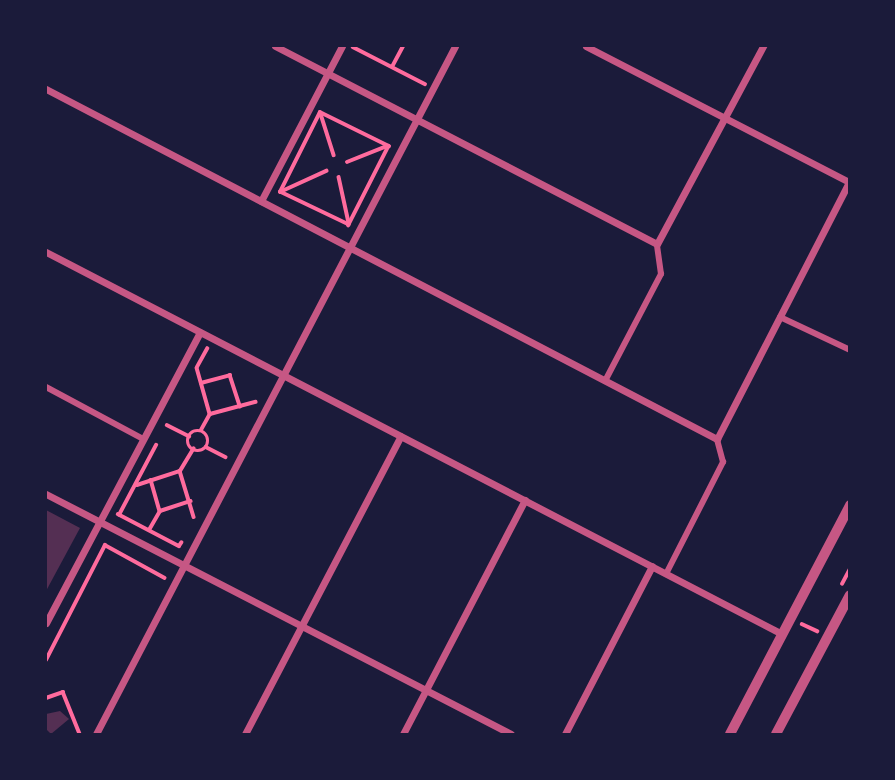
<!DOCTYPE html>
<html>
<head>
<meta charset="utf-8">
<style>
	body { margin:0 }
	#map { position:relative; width:895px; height:780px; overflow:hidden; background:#1b1b3a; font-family:Jost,sans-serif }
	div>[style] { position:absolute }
	.building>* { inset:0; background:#542f53 }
	.path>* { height:3.5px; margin:-1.75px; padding:0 1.75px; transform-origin:1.75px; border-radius:1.75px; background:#ff6b9d }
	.path>.ring { margin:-1.75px; padding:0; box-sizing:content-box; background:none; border:3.5px solid #ff6b9d; border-radius:50% }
	.pedestrian>* { height:6px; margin:-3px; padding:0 3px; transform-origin:3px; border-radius:3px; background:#c65784 }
	.minor>* { height:7px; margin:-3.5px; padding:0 3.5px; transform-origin:3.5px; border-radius:3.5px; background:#c65784 }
	.tertiary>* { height:10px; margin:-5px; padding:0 5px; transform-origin:5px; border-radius:5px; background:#c65784 }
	span { translate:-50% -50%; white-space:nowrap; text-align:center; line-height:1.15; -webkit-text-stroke:7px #1b1b3a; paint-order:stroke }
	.frame { position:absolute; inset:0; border:47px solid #1b1b3a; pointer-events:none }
</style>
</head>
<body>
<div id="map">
	<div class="building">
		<div style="clip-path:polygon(46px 510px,80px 528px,46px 591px)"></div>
		<div style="clip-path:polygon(60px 711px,69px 719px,51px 734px,46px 729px,46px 714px)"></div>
	</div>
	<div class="path">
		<div style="left:353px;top:47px;width:81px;rotate:27.2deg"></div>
		<div style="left:392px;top:67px;width:24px;rotate:-62deg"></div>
		<div style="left:320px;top:112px;width:77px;rotate:26.2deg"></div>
		<div style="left:389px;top:146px;width:89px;rotate:116.9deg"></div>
		<div style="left:349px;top:225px;width:76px;rotate:-154.4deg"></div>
		<div style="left:280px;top:192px;width:89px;rotate:-63.4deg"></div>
		<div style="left:321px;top:114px;width:43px;rotate:72.4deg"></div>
		<div style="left:347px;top:162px;width:43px;rotate:-21.8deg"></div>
		<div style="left:339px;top:177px;width:47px;rotate:77.7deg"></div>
		<div style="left:280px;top:192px;width:51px;rotate:-24.5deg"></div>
		<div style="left:197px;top:367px;width:21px;rotate:-61deg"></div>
		<div style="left:197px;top:368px;width:48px;rotate:74.2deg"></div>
		<div style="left:210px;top:414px;width:47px;rotate:-14.9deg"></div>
		<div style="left:201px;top:383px;width:30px;rotate:-15deg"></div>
		<div style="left:230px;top:375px;width:33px;rotate:72deg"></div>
		<div style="left:167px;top:425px;width:25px;rotate:27deg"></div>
		<div style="left:201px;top:430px;width:18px;rotate:-61deg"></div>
		<div class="ring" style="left:188px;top:431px;width:16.5px;height:16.5px"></div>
		<div style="left:206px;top:447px;width:22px;rotate:27deg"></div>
		<div style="left:180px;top:471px;width:26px;rotate:-59deg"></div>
		<div style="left:151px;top:480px;width:32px;rotate:74deg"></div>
		<div style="left:160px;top:511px;width:32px;rotate:-18deg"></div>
		<div style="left:137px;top:485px;width:45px;rotate:-18deg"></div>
		<div style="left:180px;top:471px;width:48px;rotate:73.1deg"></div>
		<div style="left:118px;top:514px;width:69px;rotate:27.7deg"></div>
		<div style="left:179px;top:546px;width:4px;rotate:-56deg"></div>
		<div style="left:119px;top:515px;width:79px;rotate:-62.1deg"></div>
		<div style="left:149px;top:530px;width:22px;rotate:-60deg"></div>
		<div style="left:842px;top:584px;width:17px;rotate:-62deg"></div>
		<div style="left:802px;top:624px;width:17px;rotate:25deg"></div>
		<div style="left:46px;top:660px;width:129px;rotate:-62.8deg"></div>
		<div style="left:105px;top:545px;width:68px;rotate:28.8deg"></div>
		<div style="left:46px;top:698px;width:18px;rotate:-19deg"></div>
		<div style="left:63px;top:692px;width:45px;rotate:68deg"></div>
	</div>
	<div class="pedestrian">
		<div style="left:780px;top:317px;width:77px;rotate:25.2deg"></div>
		<div style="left:605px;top:381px;width:121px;rotate:-62.4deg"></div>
		<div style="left:661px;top:274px;width:30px;rotate:-98deg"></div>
		<div style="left:46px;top:387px;width:110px;rotate:28.2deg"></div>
		<div style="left:666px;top:574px;width:126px;rotate:-63deg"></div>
		<div style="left:723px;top:462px;width:24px;rotate:-105deg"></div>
	</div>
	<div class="minor">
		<div style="left:275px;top:46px;width:430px;rotate:27.4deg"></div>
		<div style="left:657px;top:244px;width:225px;rotate:-61.8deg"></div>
		<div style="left:46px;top:89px;width:757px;rotate:27.55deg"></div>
		<div style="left:717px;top:439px;width:289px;rotate:-62.8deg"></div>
		<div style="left:849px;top:182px;width:296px;rotate:-152.7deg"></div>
		<div style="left:261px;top:201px;width:175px;rotate:-62.4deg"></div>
		<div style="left:46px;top:252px;width:829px;rotate:27.43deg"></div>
		<div style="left:46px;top:494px;width:523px;rotate:27.3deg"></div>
		<div style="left:46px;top:623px;width:329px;rotate:-62.1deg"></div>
		<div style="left:96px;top:734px;width:776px;rotate:-62.44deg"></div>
		<div style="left:245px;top:734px;width:336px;rotate:-62.4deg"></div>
		<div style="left:403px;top:734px;width:264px;rotate:-62.5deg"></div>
		<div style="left:565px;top:734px;width:189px;rotate:-62.6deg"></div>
	</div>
	<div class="tertiary">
		<div style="left:730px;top:734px;width:259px;rotate:-62.3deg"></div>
		<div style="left:776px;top:734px;width:157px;rotate:-62deg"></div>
	</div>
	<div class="frame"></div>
</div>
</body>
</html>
